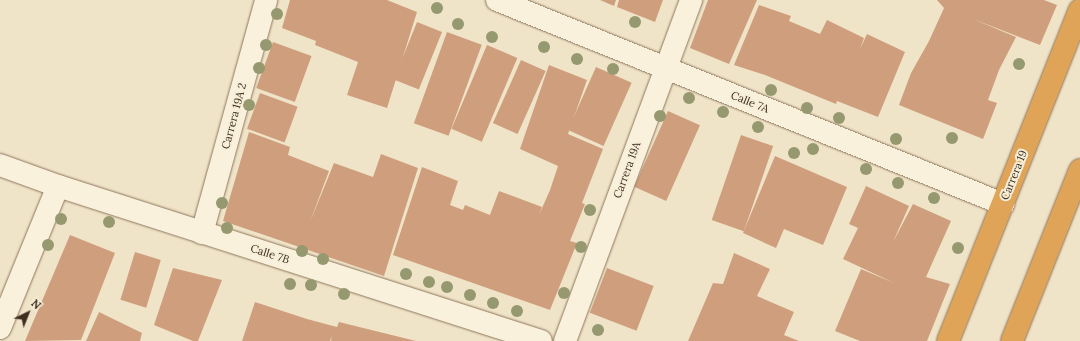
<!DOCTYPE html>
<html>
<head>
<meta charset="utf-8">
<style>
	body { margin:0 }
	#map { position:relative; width:1080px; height:341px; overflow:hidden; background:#f0e4c8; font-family:Lora,serif }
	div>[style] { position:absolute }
	.building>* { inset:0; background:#cf9f7d; transform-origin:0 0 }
	.roads { filter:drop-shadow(0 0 1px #8d765c) drop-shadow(0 0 1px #8d765c) }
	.minor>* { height:22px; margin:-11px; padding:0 11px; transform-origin:11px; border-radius:11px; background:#faf1dc }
	.highway>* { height:22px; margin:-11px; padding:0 11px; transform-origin:11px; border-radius:11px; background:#e0a458 }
	.trees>* { width:12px; height:12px; margin:-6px; border-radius:50%; background:#96986f }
	span { translate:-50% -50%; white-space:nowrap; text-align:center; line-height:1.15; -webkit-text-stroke:4px #f7eed8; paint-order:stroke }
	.street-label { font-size:11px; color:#3d2e20 }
	.north { position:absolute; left:8px; top:293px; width:40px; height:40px; -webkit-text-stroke:3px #f7eed8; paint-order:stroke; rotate:43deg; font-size:11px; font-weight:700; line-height:16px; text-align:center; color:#3d2e20 }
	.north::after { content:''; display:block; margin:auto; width:14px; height:18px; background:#3d2e20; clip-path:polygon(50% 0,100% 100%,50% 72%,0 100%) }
</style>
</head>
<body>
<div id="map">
	<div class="building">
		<div style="clip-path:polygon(290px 0,387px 0,417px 12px,387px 108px,347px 95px,358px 62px,315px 45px,316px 41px,282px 28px)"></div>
		<div style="clip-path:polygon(600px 0,616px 0,614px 6px)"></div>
		<div style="clip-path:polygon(619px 0,663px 0,655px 22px,617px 7px)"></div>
		<div style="clip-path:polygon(708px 0,757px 0,729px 64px,690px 48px)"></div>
		<div style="clip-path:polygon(937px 0,1044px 0,1057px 5px,1040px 45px,973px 19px,1016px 37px,999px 70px,988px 100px,997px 103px,983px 139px,899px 105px,911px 73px,929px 41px,944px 8px)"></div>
		<div style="clip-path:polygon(759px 5px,791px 16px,789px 21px,820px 34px,827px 20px,864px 38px,860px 49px,867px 34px,905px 52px,878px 117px,837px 101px,836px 104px,765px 75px,734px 65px)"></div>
		<div style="left:417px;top:22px;width:27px;height:62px;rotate:22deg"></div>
		<div style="left:447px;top:32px;width:37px;height:97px;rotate:20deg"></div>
		<div style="left:273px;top:42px;width:41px;height:49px;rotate:20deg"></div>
		<div style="left:487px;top:45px;width:33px;height:91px;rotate:23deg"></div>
		<div style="left:521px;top:60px;width:27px;height:69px;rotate:24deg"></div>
		<div style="clip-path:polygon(549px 65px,587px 80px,568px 134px,603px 149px,582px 203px,585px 204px,570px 241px,577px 243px,550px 310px,393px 255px,422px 167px,458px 181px,450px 205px,463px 210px,465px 205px,490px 215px,480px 241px,499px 191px,542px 207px,539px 215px,550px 190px,558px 166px,520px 149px)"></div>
		<div style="left:596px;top:67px;width:39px;height:69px;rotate:24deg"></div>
		<div style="left:260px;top:93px;width:40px;height:38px;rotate:20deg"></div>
		<div style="left:668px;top:111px;width:35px;height:83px;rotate:24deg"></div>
		<div style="clip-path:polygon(249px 132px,290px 147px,288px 155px,329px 171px,310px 222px,334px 163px,373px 177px,381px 154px,418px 168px,384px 276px,223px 221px)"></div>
		<div style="left:741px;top:135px;width:34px;height:90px;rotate:19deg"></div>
		<div style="clip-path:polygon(775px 156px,847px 187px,823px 245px,784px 229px,776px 248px,743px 233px)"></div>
		<div style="clip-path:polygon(866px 186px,909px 206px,893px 242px,913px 204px,951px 221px,926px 277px,950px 284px,927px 341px,860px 341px,835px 331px,861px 269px,894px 283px,843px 259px,858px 228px,849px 224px)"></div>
		<div style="clip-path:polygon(70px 235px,115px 253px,81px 340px,25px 341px)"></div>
		<div style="left:135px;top:252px;width:27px;height:50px;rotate:17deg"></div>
		<div style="clip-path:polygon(734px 253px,770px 269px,757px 296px,794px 312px,784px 335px,799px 341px,688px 341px,713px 283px,723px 284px)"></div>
		<div style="clip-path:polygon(173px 268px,222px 280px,198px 341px,193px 341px,154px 325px)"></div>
		<div style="left:607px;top:268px;width:50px;height:48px;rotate:21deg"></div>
		<div style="clip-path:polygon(255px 302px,307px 319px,337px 327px,339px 322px,416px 341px,331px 341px,332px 336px,330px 341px,242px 341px)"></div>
		<div style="clip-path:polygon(99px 312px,142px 333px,140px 341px,86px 341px)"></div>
	</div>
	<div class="roads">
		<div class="minor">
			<div style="left:497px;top:0;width:546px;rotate:21.96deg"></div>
			<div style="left:0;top:165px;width:62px;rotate:19.9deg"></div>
			<div style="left:58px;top:186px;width:507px;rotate:17.79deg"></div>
			<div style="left:202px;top:233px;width:242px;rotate:-74.6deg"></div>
			<div style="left:0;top:328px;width:153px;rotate:-67.8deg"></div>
			<div style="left:565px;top:341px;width:364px;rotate:-69.7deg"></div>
		</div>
		<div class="highway">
			<div style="left:948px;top:341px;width:356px;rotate:-68.3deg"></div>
			<div style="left:1012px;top:341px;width:184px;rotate:-68.3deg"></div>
		</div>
	</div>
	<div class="trees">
		<div style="left:437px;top:8px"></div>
		<div style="left:277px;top:14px"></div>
		<div style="left:635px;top:22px"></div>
		<div style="left:458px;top:24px"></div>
		<div style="left:492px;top:37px"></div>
		<div style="left:266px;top:45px"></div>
		<div style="left:544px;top:47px"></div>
		<div style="left:577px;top:59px"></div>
		<div style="left:1019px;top:64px"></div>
		<div style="left:259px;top:68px"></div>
		<div style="left:613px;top:69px"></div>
		<div style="left:771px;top:90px"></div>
		<div style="left:689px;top:98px"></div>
		<div style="left:249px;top:105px"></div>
		<div style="left:807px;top:108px"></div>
		<div style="left:723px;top:112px"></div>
		<div style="left:660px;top:116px"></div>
		<div style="left:839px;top:118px"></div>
		<div style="left:758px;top:127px"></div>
		<div style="left:952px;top:138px"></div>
		<div style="left:896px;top:139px"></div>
		<div style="left:813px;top:149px"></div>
		<div style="left:794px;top:153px"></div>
		<div style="left:866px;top:169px"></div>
		<div style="left:898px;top:183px"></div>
		<div style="left:934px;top:198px"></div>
		<div style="left:222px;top:203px"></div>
		<div style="left:590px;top:210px"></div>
		<div style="left:61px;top:219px"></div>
		<div style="left:109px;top:222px"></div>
		<div style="left:227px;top:228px"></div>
		<div style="left:48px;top:245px"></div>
		<div style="left:581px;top:247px"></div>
		<div style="left:958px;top:248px"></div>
		<div style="left:302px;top:251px"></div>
		<div style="left:323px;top:259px"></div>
		<div style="left:406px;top:274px"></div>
		<div style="left:429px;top:282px"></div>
		<div style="left:290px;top:284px"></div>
		<div style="left:311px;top:285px"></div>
		<div style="left:447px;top:287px"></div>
		<div style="left:564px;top:293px"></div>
		<div style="left:344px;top:294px"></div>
		<div style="left:470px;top:295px"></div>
		<div style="left:493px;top:303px"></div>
		<div style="left:517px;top:311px"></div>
		<div style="left:598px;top:330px"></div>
	</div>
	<div class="street-label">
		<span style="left:750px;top:102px;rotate:22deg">Calle 7A</span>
		<span style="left:234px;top:116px;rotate:-75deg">Carrera 19A 2</span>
		<span style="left:627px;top:170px;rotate:-70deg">Carrera 19A</span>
		<span style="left:1014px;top:175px;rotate:-68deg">Carrera 19</span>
		<span style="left:270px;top:254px;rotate:18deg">Calle 7B</span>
	</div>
	<div class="north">N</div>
</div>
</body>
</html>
